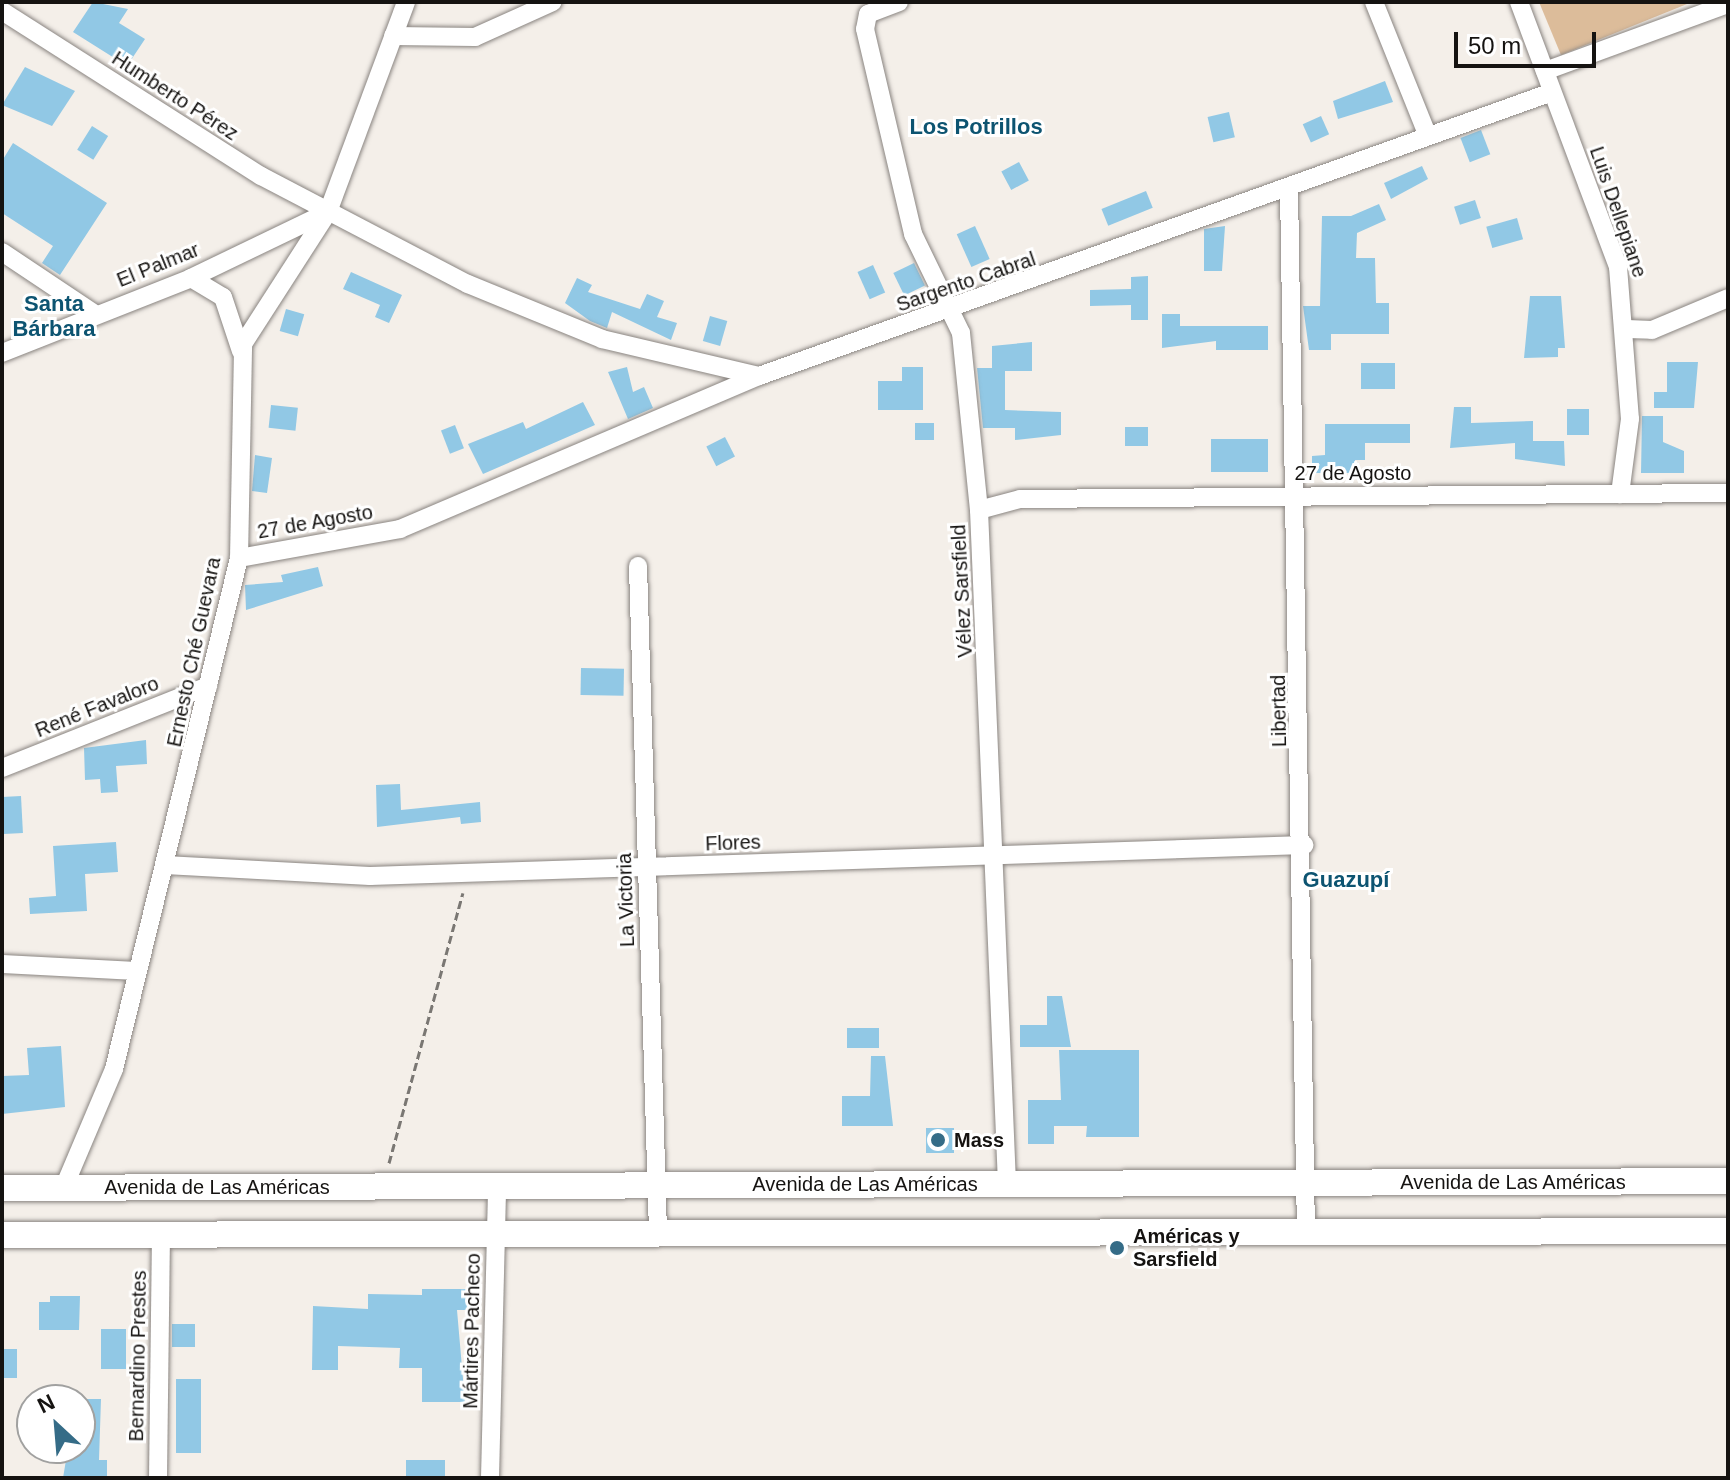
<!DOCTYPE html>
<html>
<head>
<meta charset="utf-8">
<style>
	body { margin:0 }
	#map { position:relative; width:1730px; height:1480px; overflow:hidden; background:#f4efe9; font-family:Helvetica,sans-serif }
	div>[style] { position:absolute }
	.green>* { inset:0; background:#dcbc9a }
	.building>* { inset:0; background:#91c8e5; transform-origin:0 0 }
	.path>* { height:3px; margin-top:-1.5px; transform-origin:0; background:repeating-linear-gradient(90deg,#7a7773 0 8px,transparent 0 12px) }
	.roads { filter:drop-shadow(0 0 2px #898480) drop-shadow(0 0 2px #898480) }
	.minor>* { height:18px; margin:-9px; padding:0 9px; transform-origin:9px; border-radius:9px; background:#fff }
	.secondary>* { height:26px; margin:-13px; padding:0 13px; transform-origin:13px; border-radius:13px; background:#fff }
	.dots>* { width:22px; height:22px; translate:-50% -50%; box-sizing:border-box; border:4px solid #fff; border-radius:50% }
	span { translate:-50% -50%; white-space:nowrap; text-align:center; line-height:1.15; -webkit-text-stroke:6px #fff; paint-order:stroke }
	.street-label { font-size:20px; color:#151311 }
	.poi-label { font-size:20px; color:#151311; font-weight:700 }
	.left { translate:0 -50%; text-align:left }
	.neighbourhood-label { font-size:22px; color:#0d5471; font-weight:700 }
	.frame { position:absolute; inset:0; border:4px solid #151311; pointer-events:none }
	.north { position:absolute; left:16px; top:1384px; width:80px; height:80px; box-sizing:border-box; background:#fff; border:2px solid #a1a1a0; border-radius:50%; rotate:334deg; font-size:22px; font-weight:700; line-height:32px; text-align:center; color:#151311 }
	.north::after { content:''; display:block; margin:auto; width:28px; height:36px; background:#356c87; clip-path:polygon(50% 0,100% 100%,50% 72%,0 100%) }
	.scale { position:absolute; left:1454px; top:32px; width:142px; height:36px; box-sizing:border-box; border:4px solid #151311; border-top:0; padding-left:10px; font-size:24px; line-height:28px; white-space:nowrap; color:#151311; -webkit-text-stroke:6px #fff; paint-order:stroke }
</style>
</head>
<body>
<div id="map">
	<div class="green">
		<div style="clip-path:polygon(1539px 2px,1692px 2px,1561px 55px)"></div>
	</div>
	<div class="building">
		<div style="clip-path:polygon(93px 2px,128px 9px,119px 23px,145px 39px,127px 66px,73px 32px)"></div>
		<div style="clip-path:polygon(25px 67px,75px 91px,52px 126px,2px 105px)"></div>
		<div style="clip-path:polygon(1385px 81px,1393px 102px,1338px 119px,1333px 101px)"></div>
		<div style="left:1229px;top:112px;width:26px;height:22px;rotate:77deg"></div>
		<div style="left:1321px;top:116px;width:20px;height:20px;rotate:66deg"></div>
		<div style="left:92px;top:126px;width:19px;height:28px;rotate:32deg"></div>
		<div style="left:1481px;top:130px;width:26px;height:22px;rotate:69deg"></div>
		<div style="clip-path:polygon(13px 143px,107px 203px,60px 275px,42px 263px,53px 246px,2px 213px,2px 161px)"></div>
		<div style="left:1019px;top:162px;width:21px;height:20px;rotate:62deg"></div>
		<div style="clip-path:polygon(1422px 166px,1428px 179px,1391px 199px,1384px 183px)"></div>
		<div style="left:1146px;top:191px;width:18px;height:48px;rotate:68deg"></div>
		<div style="left:1475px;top:200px;width:19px;height:22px;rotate:72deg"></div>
		<div style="clip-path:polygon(1379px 204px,1386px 220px,1357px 233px,1356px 258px,1375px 258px,1376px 303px,1389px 303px,1389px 334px,1331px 334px,1331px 350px,1309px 350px,1303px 306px,1320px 306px,1322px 216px,1351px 216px)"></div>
		<div style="left:1517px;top:218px;width:22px;height:32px;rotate:74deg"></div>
		<div style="left:975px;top:226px;width:36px;height:20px;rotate:66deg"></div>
		<div style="clip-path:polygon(1225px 226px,1222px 271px,1204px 271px,1204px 229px)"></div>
		<div style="left:914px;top:263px;width:25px;height:23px;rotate:64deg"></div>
		<div style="left:873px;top:265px;width:30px;height:17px;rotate:66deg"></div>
		<div style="clip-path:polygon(351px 272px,402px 295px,389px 323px,375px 317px,380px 305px,343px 289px)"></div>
		<div style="clip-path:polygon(1148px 276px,1148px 320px,1131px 320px,1131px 305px,1090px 306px,1090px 290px,1131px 289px,1131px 277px)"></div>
		<div style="clip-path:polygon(577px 278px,592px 285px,588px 292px,640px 309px,647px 294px,664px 301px,657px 317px,677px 323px,671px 340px,612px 312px,607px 328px,590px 321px,565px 303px)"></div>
		<div style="clip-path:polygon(1530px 296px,1561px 296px,1565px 348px,1558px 348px,1558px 357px,1524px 358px)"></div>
		<div style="left:286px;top:309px;width:19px;height:23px;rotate:16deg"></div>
		<div style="clip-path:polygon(1162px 314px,1180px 314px,1180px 326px,1268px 326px,1268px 350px,1216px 350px,1216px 341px,1162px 348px)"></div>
		<div style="left:710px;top:316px;width:18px;height:26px;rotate:16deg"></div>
		<div style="clip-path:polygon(1032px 342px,1032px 371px,1005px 371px,1005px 410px,1061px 412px,1061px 435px,1015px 440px,1015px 428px,983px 428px,977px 368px,992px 368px,992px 346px)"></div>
		<div style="clip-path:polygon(1667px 362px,1698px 362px,1694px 408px,1654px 408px,1654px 392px,1667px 392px)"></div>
		<div style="left:1361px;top:363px;width:34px;height:26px"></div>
		<div style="clip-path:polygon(627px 367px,633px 392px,644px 387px,653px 408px,628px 419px,608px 372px)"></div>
		<div style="clip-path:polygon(902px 367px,923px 367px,923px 410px,878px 410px,878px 381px,902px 381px)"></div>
		<div style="clip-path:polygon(583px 402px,595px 425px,483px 474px,468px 444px,523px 422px,526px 429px)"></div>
		<div style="left:271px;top:405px;width:27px;height:23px;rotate:6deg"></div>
		<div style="clip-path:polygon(1454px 407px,1471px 407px,1471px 423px,1533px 421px,1533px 441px,1564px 441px,1565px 466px,1515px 459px,1515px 443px,1450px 448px)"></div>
		<div style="left:1567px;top:409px;width:22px;height:26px"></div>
		<div style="clip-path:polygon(1642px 416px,1663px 416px,1663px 442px,1684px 451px,1684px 473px,1641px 473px)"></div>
		<div style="left:915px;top:423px;width:19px;height:17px"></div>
		<div style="clip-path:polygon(1325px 424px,1410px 424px,1410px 443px,1365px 443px,1365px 460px,1355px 460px,1355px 473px,1312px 473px,1312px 456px,1325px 455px)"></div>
		<div style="left:455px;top:425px;width:25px;height:15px;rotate:69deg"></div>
		<div style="left:1125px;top:427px;width:23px;height:19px"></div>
		<div style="left:725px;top:437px;width:22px;height:21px;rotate:63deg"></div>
		<div style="left:1211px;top:439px;width:57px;height:33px"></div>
		<div style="clip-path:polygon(255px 455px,272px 458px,267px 493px,252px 491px)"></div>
		<div style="clip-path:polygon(318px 567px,323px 586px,246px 610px,245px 585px,283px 582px,281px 575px)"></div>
		<div style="left:581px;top:668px;width:43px;height:27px;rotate:1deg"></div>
		<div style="clip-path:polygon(146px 740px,147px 764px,116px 766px,118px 792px,101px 793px,100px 779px,85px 780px,84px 748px)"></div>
		<div style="clip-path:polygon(400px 784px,401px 810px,480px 802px,481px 822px,461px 824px,460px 817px,377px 827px,376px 785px)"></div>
		<div style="left:21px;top:796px;width:37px;height:19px;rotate:87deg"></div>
		<div style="clip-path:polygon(116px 842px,118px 872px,85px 874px,87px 911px,30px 914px,29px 898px,56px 896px,53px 846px)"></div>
		<div style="clip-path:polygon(1047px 996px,1062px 996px,1071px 1047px,1020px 1047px,1020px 1025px,1047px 1025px)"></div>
		<div style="left:847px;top:1028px;width:32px;height:20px"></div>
		<div style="clip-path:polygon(61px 1046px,65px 1107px,2px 1114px,2px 1076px,29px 1075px,27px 1048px)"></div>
		<div style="clip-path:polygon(1059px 1050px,1139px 1050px,1139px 1137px,1086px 1137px,1087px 1126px,1054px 1126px,1054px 1144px,1028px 1144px,1028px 1100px,1061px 1100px)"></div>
		<div style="clip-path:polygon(871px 1056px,885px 1056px,893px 1126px,842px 1126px,842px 1096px,870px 1096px)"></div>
		<div style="left:926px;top:1128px;width:28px;height:25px"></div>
		<div style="clip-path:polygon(422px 1289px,469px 1289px,469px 1310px,457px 1310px,465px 1402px,422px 1402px,422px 1368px,399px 1368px,400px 1348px,338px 1346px,338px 1370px,312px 1370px,313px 1306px,368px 1309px,368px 1294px,422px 1295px)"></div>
		<div style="clip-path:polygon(50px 1296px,80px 1296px,79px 1330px,39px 1330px,39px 1302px,50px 1302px)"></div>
		<div style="left:172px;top:1324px;width:23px;height:23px"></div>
		<div style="left:101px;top:1329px;width:25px;height:40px"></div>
		<div style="left:2px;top:1349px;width:15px;height:29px"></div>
		<div style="left:176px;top:1379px;width:25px;height:74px"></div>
		<div style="clip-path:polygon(80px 1399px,101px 1399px,99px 1460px,107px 1460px,107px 1478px,63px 1478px,68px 1448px,80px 1448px)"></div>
		<div style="left:406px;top:1460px;width:39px;height:18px"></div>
	</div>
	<div class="path">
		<div style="left:389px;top:1163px;width:280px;rotate:-74.7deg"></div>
	</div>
	<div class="roads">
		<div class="minor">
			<div style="left:899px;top:2px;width:33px;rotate:159deg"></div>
			<div style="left:868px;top:14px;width:15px;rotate:101deg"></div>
			<div style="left:865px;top:29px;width:211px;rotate:76.8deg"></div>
			<div style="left:913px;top:234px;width:110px;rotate:64.1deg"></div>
			<div style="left:961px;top:333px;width:178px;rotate:84.2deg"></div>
			<div style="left:979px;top:510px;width:675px;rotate:87.62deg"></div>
			<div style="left:1374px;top:2px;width:142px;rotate:68.1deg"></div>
			<div style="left:1519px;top:2px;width:283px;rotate:69.5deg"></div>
			<div style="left:1618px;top:267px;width:152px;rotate:85.5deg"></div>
			<div style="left:1630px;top:419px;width:76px;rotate:97.6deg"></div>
			<div style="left:2px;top:11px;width:307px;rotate:32.5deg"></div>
			<div style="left:261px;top:176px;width:233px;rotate:27.6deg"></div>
			<div style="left:468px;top:284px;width:145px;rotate:22.3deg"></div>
			<div style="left:602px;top:339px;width:161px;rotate:13.3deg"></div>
			<div style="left:393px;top:36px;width:82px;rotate:0.7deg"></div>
			<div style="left:475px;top:37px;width:85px;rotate:-24.2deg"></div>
			<div style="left:1545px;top:71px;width:195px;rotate:-20.1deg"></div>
			<div style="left:1289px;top:188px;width:1044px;rotate:89.07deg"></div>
			<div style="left:2px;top:252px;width:112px;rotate:33.7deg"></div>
			<div style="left:191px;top:278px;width:37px;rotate:31deg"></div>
			<div style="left:223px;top:297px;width:57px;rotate:71.6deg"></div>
			<div style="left:1627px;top:329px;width:25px;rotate:2deg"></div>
			<div style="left:1652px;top:330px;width:82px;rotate:-22.8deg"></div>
			<div style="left:2px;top:353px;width:203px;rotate:-21.6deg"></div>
			<div style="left:191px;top:278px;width:152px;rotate:-25.7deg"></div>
			<div style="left:979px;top:510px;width:42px;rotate:-15deg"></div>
			<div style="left:1020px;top:499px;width:708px;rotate:-0.49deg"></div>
			<div style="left:239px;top:558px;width:164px;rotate:-10.2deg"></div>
			<div style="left:400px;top:529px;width:390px;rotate:-23.1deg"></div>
			<div style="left:759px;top:376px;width:842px;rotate:-19.7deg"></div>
			<div style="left:638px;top:566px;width:667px;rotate:88.28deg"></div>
			<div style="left:2px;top:768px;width:222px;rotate:-21.7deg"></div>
			<div style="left:165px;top:865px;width:205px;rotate:3.1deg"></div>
			<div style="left:370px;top:876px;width:935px;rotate:-1.9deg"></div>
			<div style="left:2px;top:964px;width:135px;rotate:3deg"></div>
			<div style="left:64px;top:1187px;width:128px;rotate:-67deg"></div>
			<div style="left:114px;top:1069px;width:526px;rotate:-76.25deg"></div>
			<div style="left:239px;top:558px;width:214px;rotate:-88.9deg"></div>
			<div style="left:243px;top:344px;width:157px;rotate:-57.2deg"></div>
			<div style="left:328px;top:212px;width:224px;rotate:-69.6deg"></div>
			<div style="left:158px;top:1478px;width:243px;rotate:-89.3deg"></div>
			<div style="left:490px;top:1478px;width:292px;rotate:-88.6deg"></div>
		</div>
		<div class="secondary">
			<div style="left:2px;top:1188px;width:1726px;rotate:-0.23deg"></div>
			<div style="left:2px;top:1235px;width:1726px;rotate:-0.13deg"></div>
		</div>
	</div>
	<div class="dots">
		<div style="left:938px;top:1140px;background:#356c87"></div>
		<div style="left:1117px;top:1248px;background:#356c87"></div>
	</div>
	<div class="street-label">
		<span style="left:175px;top:96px;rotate:33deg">Humberto Pérez</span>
		<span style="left:1618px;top:212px;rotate:71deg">Luis Dellepiane</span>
		<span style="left:158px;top:265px;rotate:-22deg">El Palmar</span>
		<span style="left:966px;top:282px;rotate:-19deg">Sargento Cabral</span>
		<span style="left:1353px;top:473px">27 de Agosto</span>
		<span style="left:315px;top:522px;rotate:-10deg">27 de Agosto</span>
		<span style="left:962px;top:591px;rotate:-93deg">Vélez Sarsfield</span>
		<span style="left:194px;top:652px;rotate:-78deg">Ernesto Ché Guevara</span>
		<span style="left:97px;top:707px;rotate:-22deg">René Favaloro</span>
		<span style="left:1279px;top:711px;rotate:-91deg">Libertad</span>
		<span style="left:733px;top:843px;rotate:-2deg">Flores</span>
		<span style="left:626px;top:900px;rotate:-92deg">La Victoria</span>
		<span style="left:1513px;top:1182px">Avenida de Las Américas</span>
		<span style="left:865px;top:1184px">Avenida de Las Américas</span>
		<span style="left:217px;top:1187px">Avenida de Las Américas</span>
		<span style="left:472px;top:1331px;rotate:-89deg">Mártires Pacheco</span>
		<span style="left:138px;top:1356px;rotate:-89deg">Bernardino Prestes</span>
	</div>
	<div class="poi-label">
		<span class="left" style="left:954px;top:1140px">Mass</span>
		<span class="left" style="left:1133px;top:1248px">Américas y<br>Sarsfield</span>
	</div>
	<div class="neighbourhood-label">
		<span style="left:976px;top:127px">Los Potrillos</span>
		<span style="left:54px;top:316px">Santa<br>Bárbara</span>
		<span style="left:1346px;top:880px">Guazupí</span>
	</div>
	<div class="frame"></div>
	<div class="north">N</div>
	<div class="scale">50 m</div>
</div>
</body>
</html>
